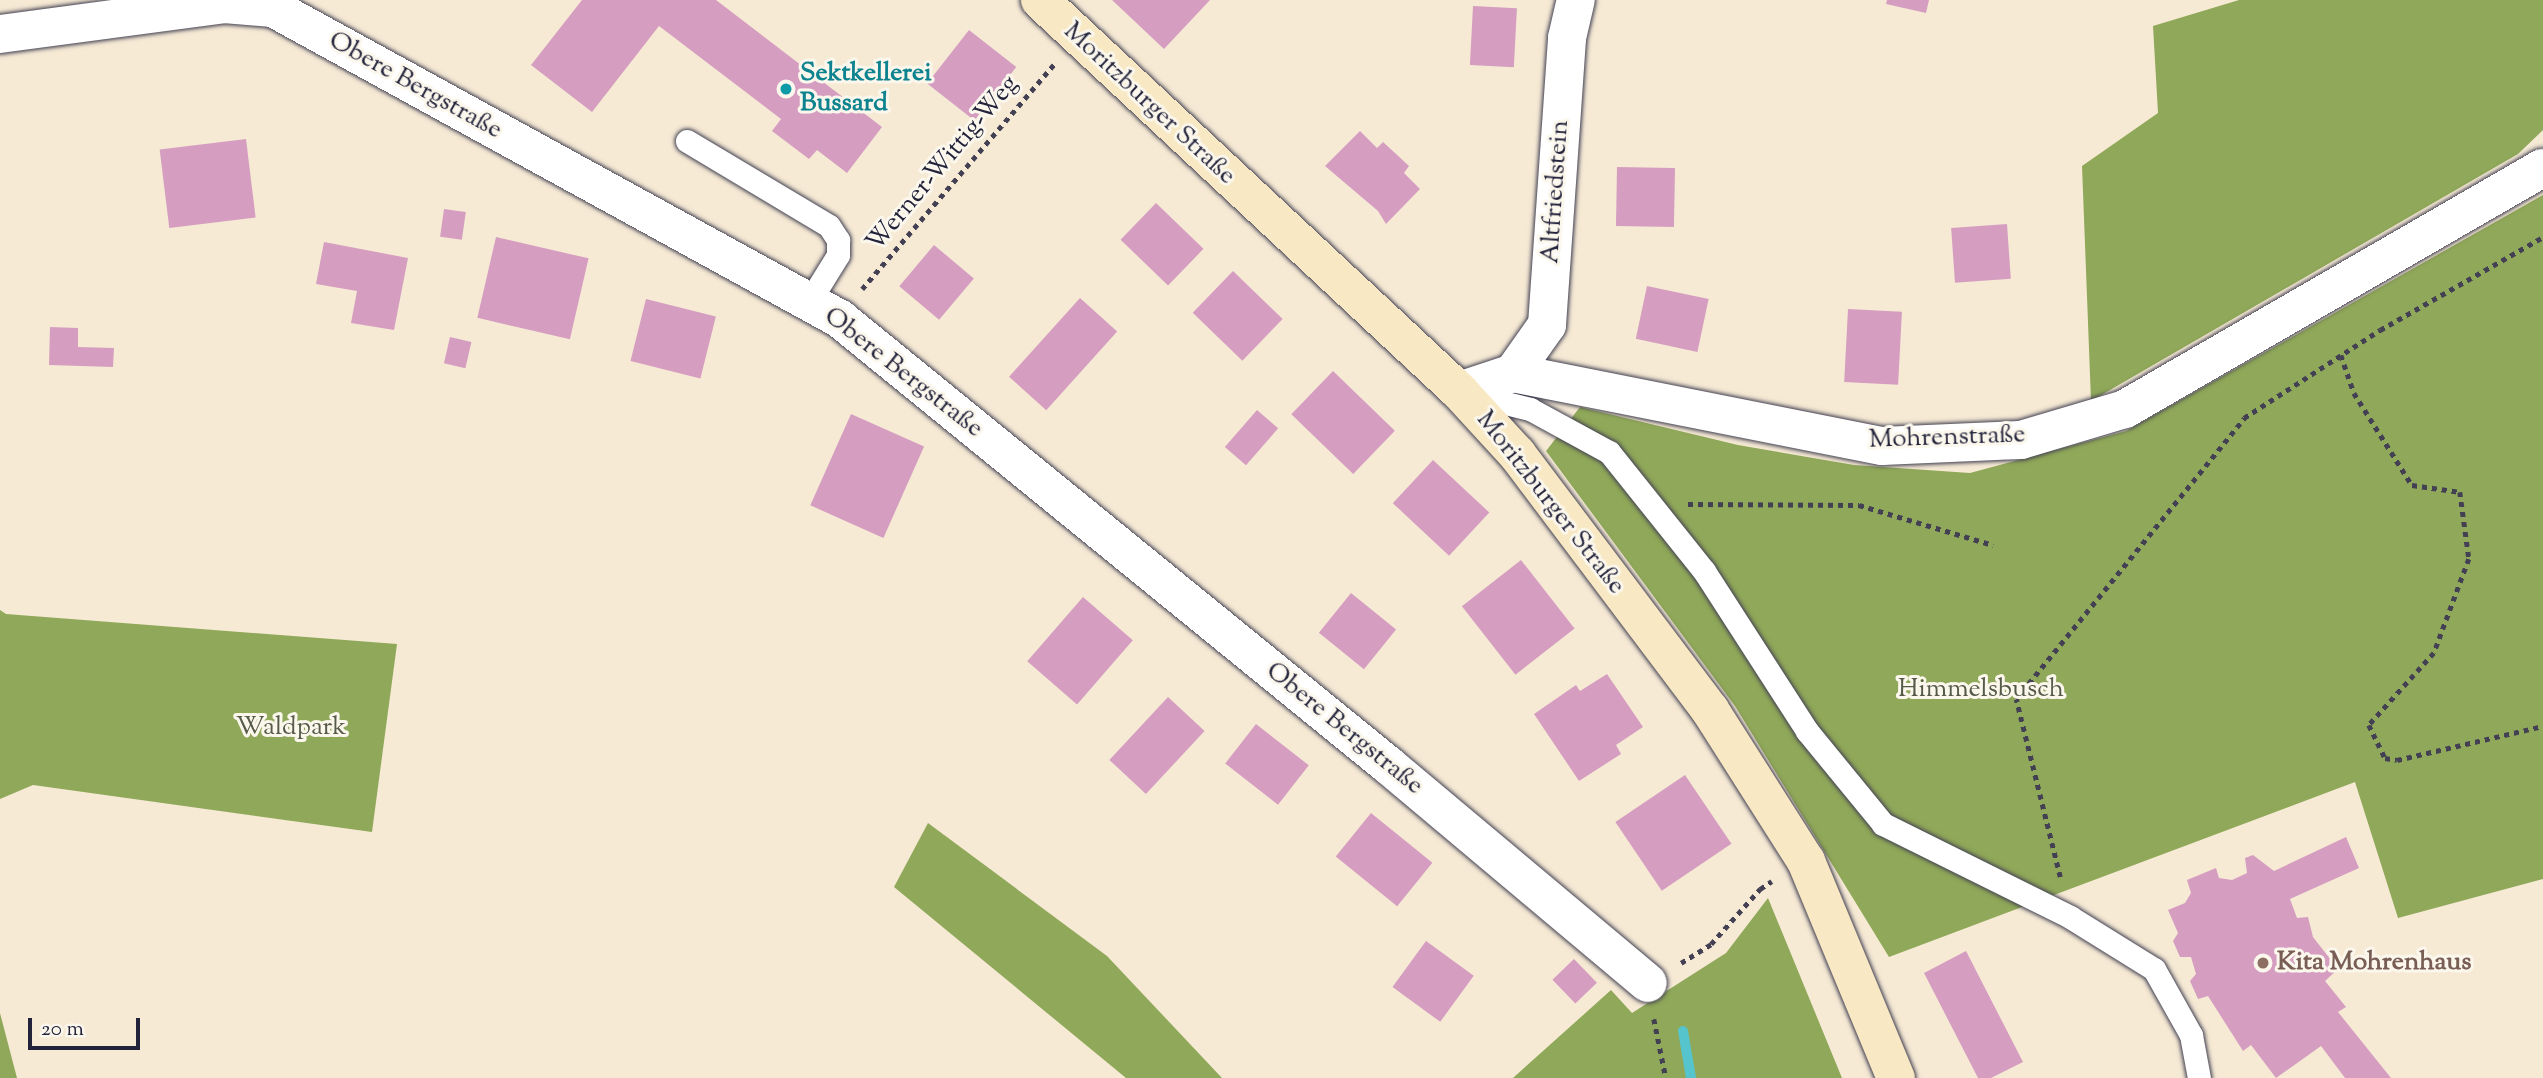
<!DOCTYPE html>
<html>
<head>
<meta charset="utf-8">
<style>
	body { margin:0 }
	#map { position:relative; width:2543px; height:1078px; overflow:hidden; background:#f6ead5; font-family:"Sorts Mill Goudy",serif }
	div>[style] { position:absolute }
	.forest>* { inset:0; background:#90a859 }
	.stream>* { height:10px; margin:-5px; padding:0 5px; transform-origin:5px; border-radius:5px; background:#56c4cc }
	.building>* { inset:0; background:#d59ec1; transform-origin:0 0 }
	.path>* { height:4.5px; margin-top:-2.25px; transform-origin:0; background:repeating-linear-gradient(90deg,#424052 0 5px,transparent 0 10px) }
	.roads { filter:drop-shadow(0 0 2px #424052) drop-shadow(0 0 2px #424052) }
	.lane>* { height:23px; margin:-11.5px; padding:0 11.5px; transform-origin:11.5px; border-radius:11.5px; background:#fff }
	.street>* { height:38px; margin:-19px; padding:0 19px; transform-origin:19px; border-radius:19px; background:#fff }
	.secondary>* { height:38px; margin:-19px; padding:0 19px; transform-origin:19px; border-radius:19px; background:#f8e8c3 }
	.dots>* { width:19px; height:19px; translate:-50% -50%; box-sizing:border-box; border:4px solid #fbf7ec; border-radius:50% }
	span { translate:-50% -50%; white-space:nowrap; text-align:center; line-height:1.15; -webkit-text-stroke:6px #fbf7ec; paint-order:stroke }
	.culture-label { font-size:26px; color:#0d838f; font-weight:700 }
	.left { translate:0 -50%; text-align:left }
	.street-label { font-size:26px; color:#22223b }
	.park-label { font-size:26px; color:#555a49 }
	.education-label { font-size:26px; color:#785e54; font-weight:700 }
	.scale { position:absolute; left:28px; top:1018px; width:112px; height:32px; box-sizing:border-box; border:4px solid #22223b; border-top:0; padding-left:9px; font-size:21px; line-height:24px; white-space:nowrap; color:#22223b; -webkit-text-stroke:5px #fbf7ec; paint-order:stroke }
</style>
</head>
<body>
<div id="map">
	<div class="forest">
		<div style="clip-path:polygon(2239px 0,2543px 0,2543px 130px,2518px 154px,2091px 401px,2082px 166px,2158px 113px,2153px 26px)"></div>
		<div style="clip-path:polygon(2543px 195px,2543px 879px,2398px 918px,2355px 782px,1889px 957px,1735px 706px,1546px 451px,1580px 407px,1738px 445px,1854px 465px,1970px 473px,2126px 431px)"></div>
		<div style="clip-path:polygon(0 610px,6px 614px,397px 644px,372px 832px,33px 785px,0 799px)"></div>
		<div style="clip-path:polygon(928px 823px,1107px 956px,1222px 1078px,1126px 1078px,894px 887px)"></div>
		<div style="clip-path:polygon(1768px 898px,1842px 1078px,1513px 1078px,1611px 990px,1632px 1013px,1726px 953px)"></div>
		<div style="clip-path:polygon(0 1013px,17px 1078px,0 1078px)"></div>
	</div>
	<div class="stream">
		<div style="left:1683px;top:1031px;width:48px;rotate:80.3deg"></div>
	</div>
	<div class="building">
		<div style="clip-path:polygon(582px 0,716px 0,882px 127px,847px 173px,817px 150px,809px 159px,772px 131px,781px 119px,659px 26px,592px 112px,531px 65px)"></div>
		<div style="clip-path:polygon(1112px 0,1210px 0,1164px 49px)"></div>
		<div style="clip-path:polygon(1887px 0,1929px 0,1926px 13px,1886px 4px)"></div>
		<div style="left:1473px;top:6px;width:44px;height:59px;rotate:3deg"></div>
		<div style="left:969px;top:30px;width:60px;height:68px;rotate:38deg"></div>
		<div style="clip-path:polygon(1360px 131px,1377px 148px,1383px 142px,1395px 153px,1409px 166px,1404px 173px,1420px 189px,1386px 224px,1378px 211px,1325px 166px)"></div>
		<div style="left:246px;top:139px;width:79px;height:87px;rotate:83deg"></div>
		<div style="left:1617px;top:167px;width:58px;height:59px;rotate:1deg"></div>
		<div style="left:1156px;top:203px;width:66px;height:51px;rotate:44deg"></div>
		<div style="left:444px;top:209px;width:22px;height:28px;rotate:8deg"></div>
		<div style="left:2007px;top:224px;width:55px;height:56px;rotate:86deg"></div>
		<div style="left:496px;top:237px;width:95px;height:83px;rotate:13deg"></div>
		<div style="clip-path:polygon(324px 242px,408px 258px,394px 330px,351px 323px,357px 291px,316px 284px)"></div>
		<div style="left:934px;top:245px;width:52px;height:54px;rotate:40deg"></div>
		<div style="left:1233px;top:271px;width:69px;height:58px;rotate:44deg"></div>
		<div style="left:1647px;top:286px;width:63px;height:54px;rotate:12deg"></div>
		<div style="left:1080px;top:298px;width:50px;height:106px;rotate:42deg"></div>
		<div style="left:646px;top:299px;width:72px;height:64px;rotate:14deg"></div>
		<div style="left:1848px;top:309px;width:54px;height:73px;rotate:3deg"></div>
		<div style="clip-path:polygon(50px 327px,78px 328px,78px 347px,114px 348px,113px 367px,49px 365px)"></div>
		<div style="left:450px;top:337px;width:22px;height:27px;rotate:13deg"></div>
		<div style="left:1333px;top:371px;width:86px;height:60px;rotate:44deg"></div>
		<div style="left:1257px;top:410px;width:28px;height:49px;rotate:41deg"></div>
		<div style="left:851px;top:414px;width:80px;height:100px;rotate:24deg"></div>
		<div style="left:1433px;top:460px;width:77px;height:59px;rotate:43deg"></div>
		<div style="left:1521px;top:560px;width:87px;height:75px;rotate:52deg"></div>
		<div style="left:1351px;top:593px;width:58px;height:51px;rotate:39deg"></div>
		<div style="left:1083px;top:597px;width:66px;height:85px;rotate:41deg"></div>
		<div style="clip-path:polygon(1607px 674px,1643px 727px,1616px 745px,1621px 754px,1579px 781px,1534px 714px,1576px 685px,1580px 691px)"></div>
		<div style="left:1168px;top:697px;width:50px;height:86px;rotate:43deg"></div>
		<div style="left:1256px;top:724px;width:67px;height:50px;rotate:38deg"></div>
		<div style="left:1685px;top:775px;width:83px;height:84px;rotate:56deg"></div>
		<div style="left:1371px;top:813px;width:79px;height:56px;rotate:39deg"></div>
		<div style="clip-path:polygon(2346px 837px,2359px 868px,2290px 899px,2297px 918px,2308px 917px,2313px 937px,2338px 969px,2325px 981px,2346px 1007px,2338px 1012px,2391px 1078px,2345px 1078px,2321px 1046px,2276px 1078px,2251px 1045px,2243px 1051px,2208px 996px,2198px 999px,2190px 981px,2196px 974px,2191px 957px,2180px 957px,2173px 941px,2178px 933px,2168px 910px,2185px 903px,2191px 893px,2187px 880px,2216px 868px,2219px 878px,2232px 880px,2247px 873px,2245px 858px,2253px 855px,2274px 871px)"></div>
		<div style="left:1426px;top:941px;width:59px;height:57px;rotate:36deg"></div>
		<div style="clip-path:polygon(1966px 951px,2023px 1062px,1991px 1078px,1978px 1078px,1924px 973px)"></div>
		<div style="left:1574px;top:959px;width:33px;height:30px;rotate:46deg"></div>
	</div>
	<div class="path">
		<div style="left:862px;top:289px;width:296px;rotate:-49.5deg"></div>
		<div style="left:2341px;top:355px;width:40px;rotate:71.1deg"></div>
		<div style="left:2354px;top:393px;width:109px;rotate:57.8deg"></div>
		<div style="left:2412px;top:485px;width:49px;rotate:8.3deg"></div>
		<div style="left:2460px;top:492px;width:68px;rotate:82.3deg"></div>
		<div style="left:2469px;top:559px;width:100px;rotate:110.4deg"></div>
		<div style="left:2434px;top:653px;width:97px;rotate:132.1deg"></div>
		<div style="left:2369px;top:725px;width:37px;rotate:64deg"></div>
		<div style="left:2385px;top:758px;width:12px;rotate:9deg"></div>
		<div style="left:2397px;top:760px;width:150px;rotate:-13.1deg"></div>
		<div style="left:1688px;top:504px;width:171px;rotate:0.3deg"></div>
		<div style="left:1859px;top:505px;width:140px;rotate:16.6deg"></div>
		<div style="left:2060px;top:877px;width:183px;rotate:-103.9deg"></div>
		<div style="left:2016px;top:699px;width:362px;rotate:-50.9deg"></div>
		<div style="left:2244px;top:418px;width:162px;rotate:-32.9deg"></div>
		<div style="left:2380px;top:330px;width:188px;rotate:-29.7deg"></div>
		<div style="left:1681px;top:963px;width:36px;rotate:-32deg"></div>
		<div style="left:1711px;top:944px;width:74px;rotate:-48.3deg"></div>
		<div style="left:1760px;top:889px;width:14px;rotate:-34deg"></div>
		<div style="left:1654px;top:1019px;width:60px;rotate:78.5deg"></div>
	</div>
	<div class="roads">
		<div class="lane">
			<div style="left:687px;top:141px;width:165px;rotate:30.9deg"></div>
			<div style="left:829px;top:226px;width:17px;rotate:57deg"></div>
			<div style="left:838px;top:240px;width:15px;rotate:90deg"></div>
			<div style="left:838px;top:255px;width:55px;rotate:121.7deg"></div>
			<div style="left:1465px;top:393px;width:67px;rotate:13.8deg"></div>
			<div style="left:1530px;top:409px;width:90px;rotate:28.6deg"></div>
			<div style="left:1609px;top:452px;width:152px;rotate:51.4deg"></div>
			<div style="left:1704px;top:571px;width:190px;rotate:57.2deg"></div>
			<div style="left:1807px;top:731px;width:120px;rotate:50.7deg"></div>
			<div style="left:1883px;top:824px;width:209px;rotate:26.4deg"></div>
			<div style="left:2070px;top:917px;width:99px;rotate:31.8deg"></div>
			<div style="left:2154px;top:969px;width:76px;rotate:60.7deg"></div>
			<div style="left:2191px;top:1035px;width:44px;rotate:79.5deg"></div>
		</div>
		<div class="street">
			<div style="left:0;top:34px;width:226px;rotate:-7.6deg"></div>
			<div style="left:224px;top:4px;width:49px;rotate:4.7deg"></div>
			<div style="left:273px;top:8px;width:647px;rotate:28.74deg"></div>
			<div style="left:840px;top:319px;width:707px;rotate:39.14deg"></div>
			<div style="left:1388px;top:765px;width:339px;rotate:40deg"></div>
			<div style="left:1513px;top:373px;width:59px;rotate:-54.7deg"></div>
			<div style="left:1547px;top:325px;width:288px;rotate:-86deg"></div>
			<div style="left:1567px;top:38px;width:39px;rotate:-77deg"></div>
			<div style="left:1459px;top:391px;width:57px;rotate:-18.4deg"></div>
			<div style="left:1513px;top:373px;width:376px;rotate:11.2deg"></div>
			<div style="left:1882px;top:446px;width:139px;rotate:-2.5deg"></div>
			<div style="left:2021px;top:440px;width:109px;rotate:-16.6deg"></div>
			<div style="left:2125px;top:409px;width:482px;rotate:-30deg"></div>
		</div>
		<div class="secondary">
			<div style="left:1040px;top:0;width:573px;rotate:43.02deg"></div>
			<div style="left:1459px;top:391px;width:86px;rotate:47.4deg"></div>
			<div style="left:1517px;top:454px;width:321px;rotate:53deg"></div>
			<div style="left:1710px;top:710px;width:179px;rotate:57.6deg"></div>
			<div style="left:1806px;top:861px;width:235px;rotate:67.5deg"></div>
		</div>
	</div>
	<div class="dots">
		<div style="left:786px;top:89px;background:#0f9aa8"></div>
		<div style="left:2263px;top:963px;background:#8d6e63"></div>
	</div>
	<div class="culture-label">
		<span class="left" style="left:800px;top:89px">Sektkellerei<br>Bussard</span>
	</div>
	<div class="street-label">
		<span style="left:415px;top:86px;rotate:29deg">Obere Bergstraße</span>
		<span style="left:1149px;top:104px;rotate:43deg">Moritzburger Straße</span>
		<span style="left:943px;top:164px;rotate:-50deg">Werner-Wittig-Weg</span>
		<span style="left:1556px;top:192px;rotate:-86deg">Altfriedstein</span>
		<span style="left:903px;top:373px;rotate:38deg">Obere Bergstraße</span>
		<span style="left:1947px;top:438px;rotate:-2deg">Mohrenstraße</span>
		<span style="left:1550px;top:503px;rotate:52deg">Moritzburger Straße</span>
		<span style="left:1344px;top:729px;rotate:39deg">Obere Bergstraße</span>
	</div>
	<div class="park-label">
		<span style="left:1981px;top:690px">Himmelsbusch</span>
		<span style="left:291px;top:728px">Waldpark</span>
	</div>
	<div class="education-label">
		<span class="left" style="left:2277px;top:963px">Kita Mohrenhaus</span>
	</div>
	<div class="scale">20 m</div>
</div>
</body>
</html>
